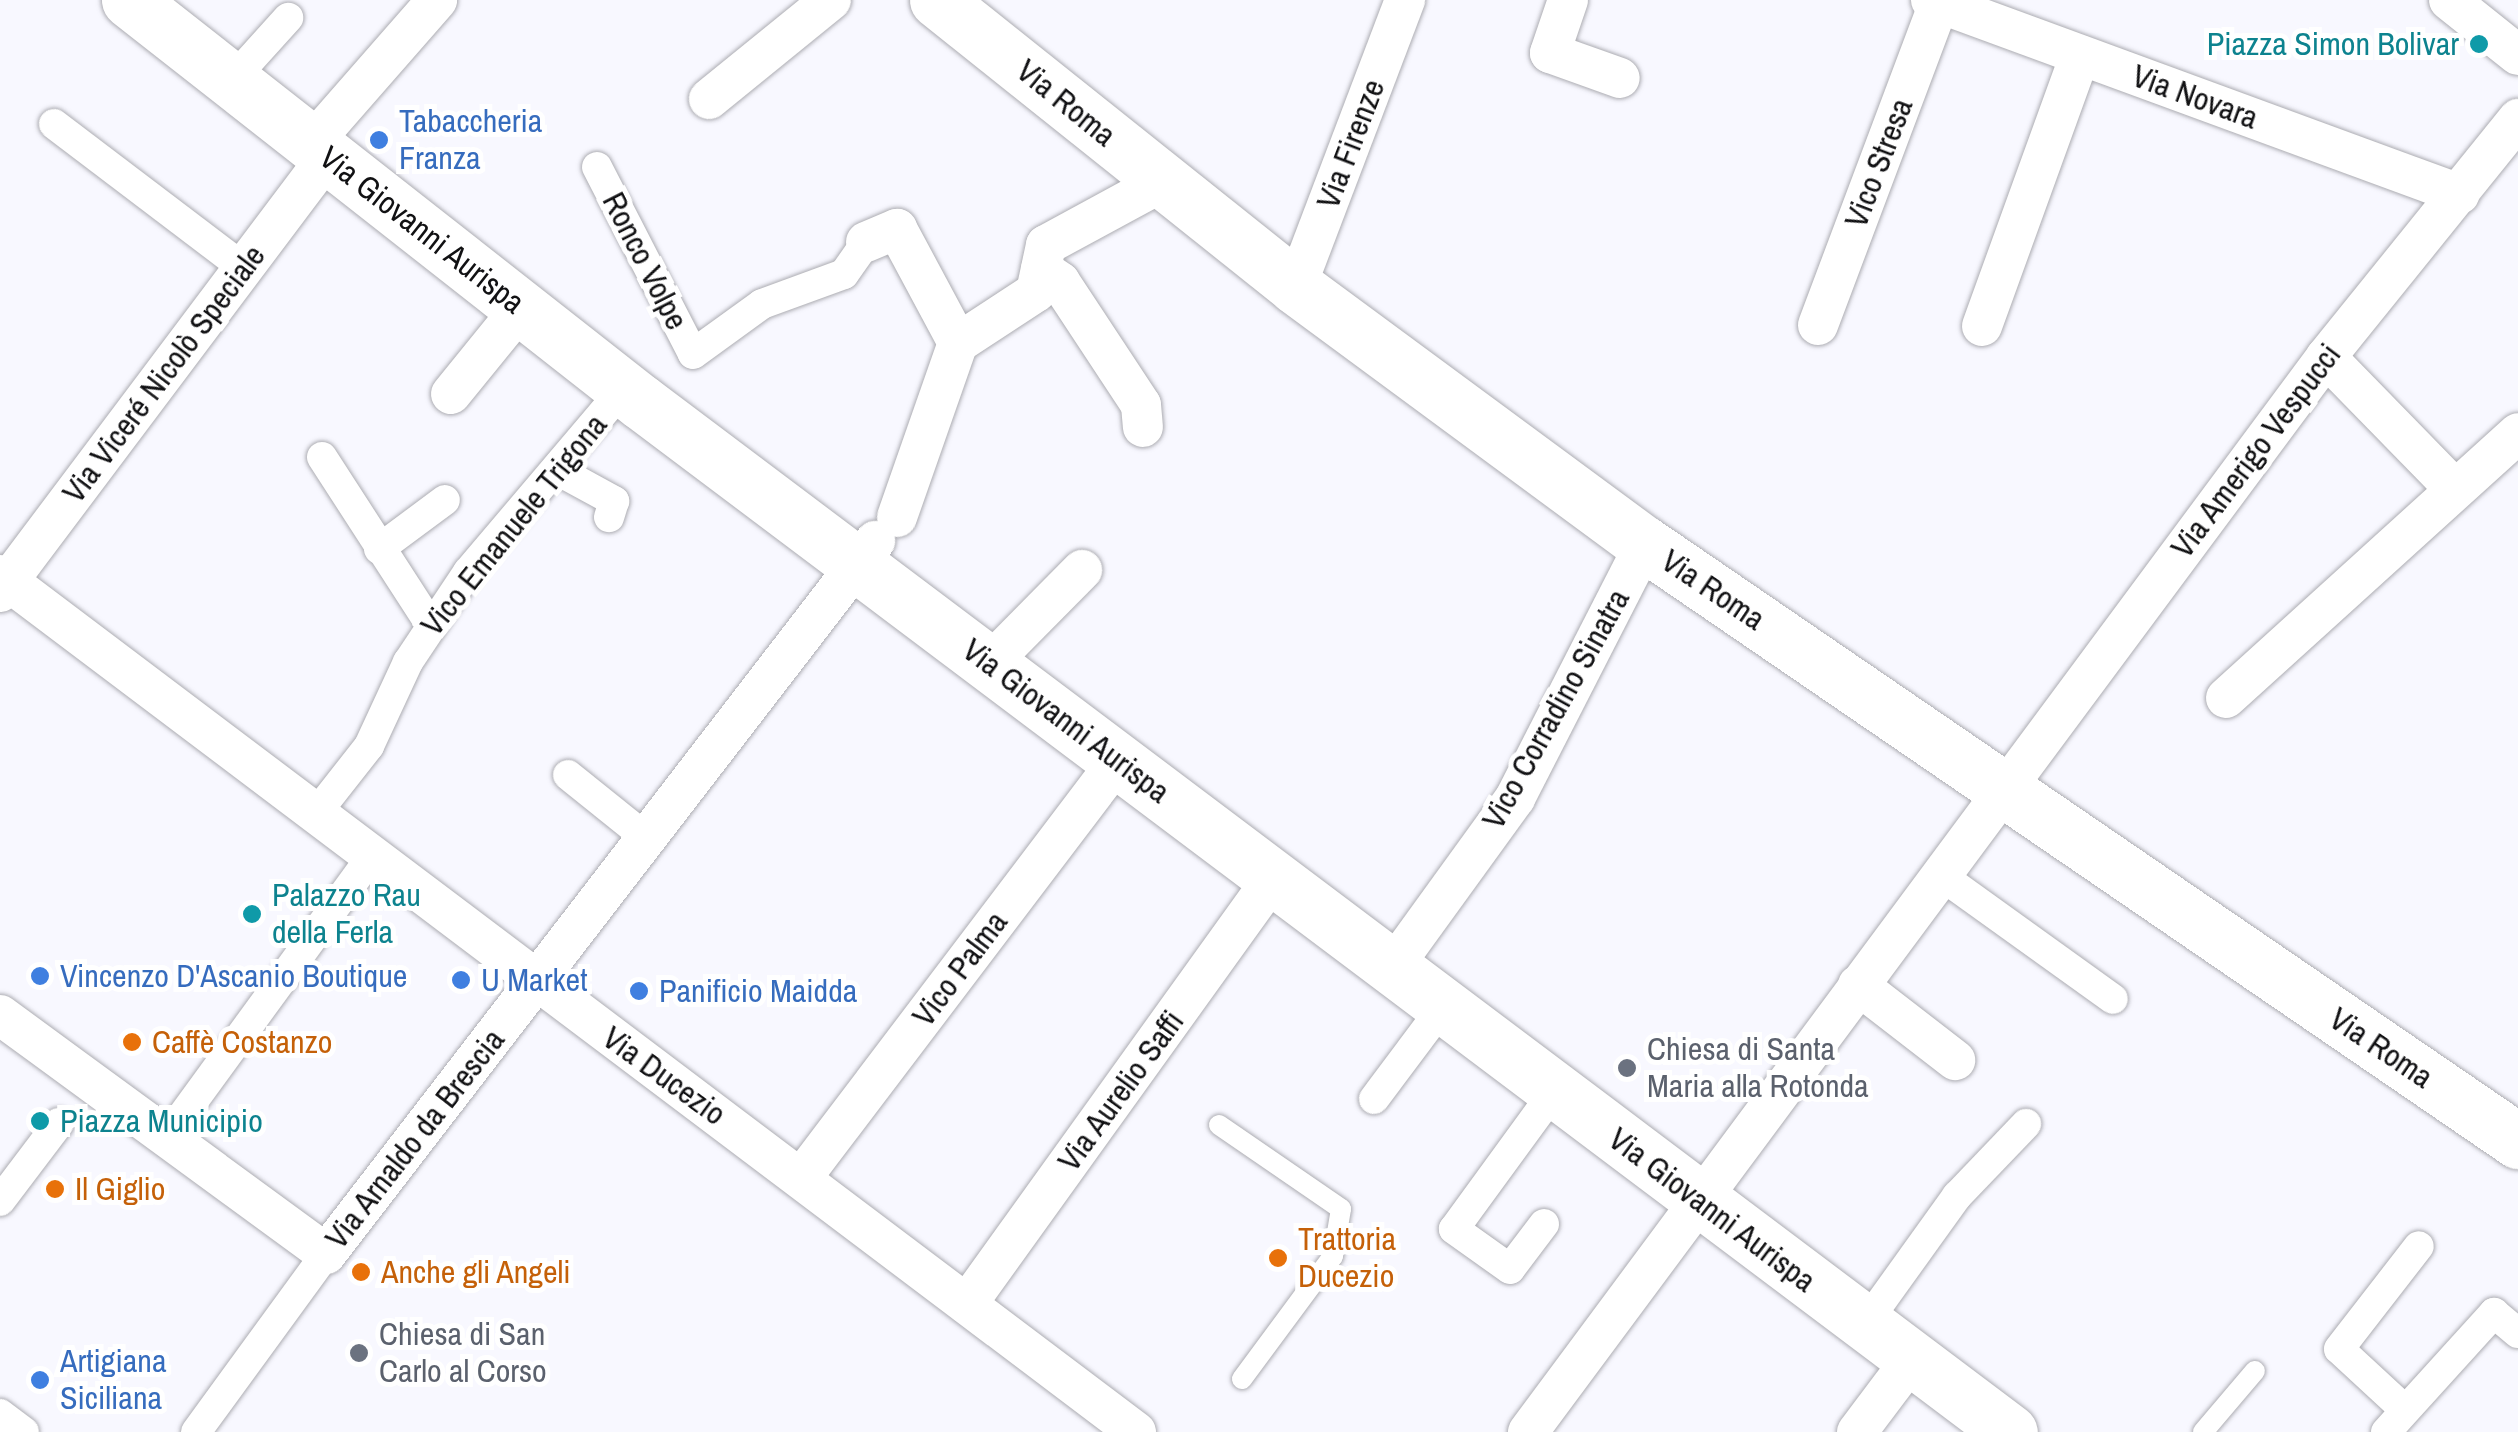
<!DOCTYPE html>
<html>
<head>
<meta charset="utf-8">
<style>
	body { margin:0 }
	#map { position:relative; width:2518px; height:1432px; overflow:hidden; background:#f8f8ff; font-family:"Archivo Narrow",sans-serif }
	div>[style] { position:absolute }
	.roads { filter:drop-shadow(0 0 2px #acacb2) drop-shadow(0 0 2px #acacb2) }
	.service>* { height:20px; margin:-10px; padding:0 10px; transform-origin:10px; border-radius:10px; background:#fff }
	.pedestrian>* { height:30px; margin:-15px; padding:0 15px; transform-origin:15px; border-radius:15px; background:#fff }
	.minor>* { height:40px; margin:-20px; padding:0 20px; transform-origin:20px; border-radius:20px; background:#fff }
	.secondary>* { height:55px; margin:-27.5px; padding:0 27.5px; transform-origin:27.5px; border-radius:27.5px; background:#fff }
	.dots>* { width:28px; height:28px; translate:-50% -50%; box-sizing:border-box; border:5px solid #fff; border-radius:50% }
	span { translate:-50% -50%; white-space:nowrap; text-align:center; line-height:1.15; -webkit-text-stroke:10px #fff; paint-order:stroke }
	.culture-label { font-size:32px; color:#0d838f }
	.right { translate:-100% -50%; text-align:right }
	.left { translate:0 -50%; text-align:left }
	.street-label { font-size:32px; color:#111113 }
	.shop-label { font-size:32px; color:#366cbe }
	.food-label { font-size:32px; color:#c56008 }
	.worship-label { font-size:32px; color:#5b616d }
</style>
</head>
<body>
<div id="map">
	<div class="roads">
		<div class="service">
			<div style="left:1219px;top:1125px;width:148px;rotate:34.5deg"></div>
			<div style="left:1341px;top:1209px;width:48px;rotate:99.7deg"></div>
			<div style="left:1333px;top:1256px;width:153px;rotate:126.5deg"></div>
			<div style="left:2203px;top:1432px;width:80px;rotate:-49.6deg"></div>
		</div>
		<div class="pedestrian">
			<div style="left:232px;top:80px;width:84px;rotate:-47.9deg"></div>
			<div style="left:54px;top:124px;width:238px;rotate:37.2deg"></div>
			<div style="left:597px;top:167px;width:210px;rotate:62.8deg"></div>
			<div style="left:693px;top:354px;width:85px;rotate:-35.9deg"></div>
			<div style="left:762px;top:304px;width:87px;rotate:-20.1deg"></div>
			<div style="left:844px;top:274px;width:39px;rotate:-55deg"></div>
			<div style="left:322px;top:457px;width:199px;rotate:57.1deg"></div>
			<div style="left:559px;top:471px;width:63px;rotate:28.6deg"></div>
			<div style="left:614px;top:501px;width:17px;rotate:107deg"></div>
			<div style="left:379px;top:549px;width:82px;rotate:-36.6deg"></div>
			<div style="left:568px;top:775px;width:99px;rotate:38.8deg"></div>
			<div style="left:314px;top:816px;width:89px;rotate:-51.8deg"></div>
			<div style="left:369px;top:746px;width:93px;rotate:-65.1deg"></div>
			<div style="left:408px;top:662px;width:108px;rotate:-56.3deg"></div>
			<div style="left:468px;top:572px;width:241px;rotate:-49.7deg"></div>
			<div style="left:1939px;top:874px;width:214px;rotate:35.7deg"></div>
			<div style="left:1374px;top:1099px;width:114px;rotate:-53.2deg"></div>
			<div style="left:167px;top:1137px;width:346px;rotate:-53.9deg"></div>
			<div style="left:0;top:1201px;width:98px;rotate:-52.9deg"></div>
			<div style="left:1544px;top:1224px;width:56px;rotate:127.1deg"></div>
			<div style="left:1510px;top:1269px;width:69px;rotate:-144.5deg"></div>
			<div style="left:1454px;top:1229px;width:170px;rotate:-53.9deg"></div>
			<div style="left:1865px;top:1324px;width:158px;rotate:-54.3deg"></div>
			<div style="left:1957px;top:1196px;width:100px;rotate:-46.2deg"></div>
			<div style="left:2404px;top:1409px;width:88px;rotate:-137.3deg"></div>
			<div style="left:2339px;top:1349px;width:130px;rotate:-52.2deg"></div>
			<div style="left:0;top:1414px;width:30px;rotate:37deg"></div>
			<div style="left:196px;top:1432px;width:220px;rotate:-53.9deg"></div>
			<div style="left:2386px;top:1432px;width:161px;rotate:-47.8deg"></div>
			<div style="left:2494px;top:1313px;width:31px;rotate:40deg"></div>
		</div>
		<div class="minor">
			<div style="left:1568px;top:0;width:56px;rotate:108.8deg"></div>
			<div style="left:1550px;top:53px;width:74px;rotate:19.7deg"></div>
			<div style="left:1931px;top:0;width:563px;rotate:20.17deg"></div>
			<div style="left:2449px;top:0;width:88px;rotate:38.6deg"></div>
			<div style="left:709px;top:99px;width:157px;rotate:-39.1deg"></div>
			<div style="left:312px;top:143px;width:190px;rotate:-48.8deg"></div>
			<div style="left:866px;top:242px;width:34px;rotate:-23deg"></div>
			<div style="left:897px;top:229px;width:129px;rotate:61.8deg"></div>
			<div style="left:1041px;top:269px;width:23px;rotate:34deg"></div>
			<div style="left:1060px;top:282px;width:147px;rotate:56.6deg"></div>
			<div style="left:1141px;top:405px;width:22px;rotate:85deg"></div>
			<div style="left:1296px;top:287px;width:307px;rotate:-69.2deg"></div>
			<div style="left:1818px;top:325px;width:347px;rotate:-69.4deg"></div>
			<div style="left:1982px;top:326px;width:288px;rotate:-70.1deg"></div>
			<div style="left:2326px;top:357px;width:185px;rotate:45.7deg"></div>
			<div style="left:451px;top:394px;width:111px;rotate:-50.9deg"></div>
			<div style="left:897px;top:517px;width:184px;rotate:-70.7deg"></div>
			<div style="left:958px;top:343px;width:93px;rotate:-33.2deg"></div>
			<div style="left:1036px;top:292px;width:48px;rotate:-78deg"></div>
			<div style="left:1046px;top:245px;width:134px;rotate:-28.5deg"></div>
			<div style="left:0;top:575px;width:1423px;rotate:37.03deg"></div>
			<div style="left:0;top:592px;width:544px;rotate:-53.07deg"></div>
			<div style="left:990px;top:663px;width:131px;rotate:-45.3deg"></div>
			<div style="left:2226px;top:698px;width:394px;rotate:-42.2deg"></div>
			<div style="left:1392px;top:968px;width:210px;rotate:-54.1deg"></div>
			<div style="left:1515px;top:798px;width:285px;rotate:-62.9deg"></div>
			<div style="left:1858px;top:985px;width:123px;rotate:37.7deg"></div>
			<div style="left:0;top:1015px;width:404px;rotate:36.2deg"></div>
			<div style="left:326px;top:1254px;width:900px;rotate:-52.4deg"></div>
			<div style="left:803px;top:1176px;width:520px;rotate:-52.82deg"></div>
			<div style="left:967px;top:1304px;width:526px;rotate:-54.29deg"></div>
			<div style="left:1528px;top:1432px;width:1339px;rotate:-53.41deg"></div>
			<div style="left:2326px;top:357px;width:306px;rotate:-51.1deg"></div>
			<div style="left:1857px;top:1432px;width:91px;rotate:-53deg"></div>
		</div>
		<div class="secondary">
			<div style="left:129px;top:0;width:651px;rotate:38.14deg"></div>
			<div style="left:641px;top:402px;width:1713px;rotate:36.96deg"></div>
			<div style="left:937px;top:0;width:460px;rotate:38.6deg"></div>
			<div style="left:1296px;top:287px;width:433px;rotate:36.4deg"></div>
			<div style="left:1645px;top:544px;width:1058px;rotate:34.37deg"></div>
		</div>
	</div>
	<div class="dots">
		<div style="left:2479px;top:44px;background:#0f9aa8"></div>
		<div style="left:379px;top:140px;background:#3f7fe0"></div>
		<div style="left:252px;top:914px;background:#0f9aa8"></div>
		<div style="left:40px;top:976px;background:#3f7fe0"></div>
		<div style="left:461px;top:980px;background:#3f7fe0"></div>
		<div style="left:639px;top:991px;background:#3f7fe0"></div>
		<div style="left:132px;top:1042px;background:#e8710a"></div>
		<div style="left:1627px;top:1068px;background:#6b7280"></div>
		<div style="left:40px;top:1121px;background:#0f9aa8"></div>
		<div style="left:55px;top:1189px;background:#e8710a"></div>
		<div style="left:1278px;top:1258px;background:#e8710a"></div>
		<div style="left:361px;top:1272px;background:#e8710a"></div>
		<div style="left:359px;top:1353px;background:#6b7280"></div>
		<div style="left:40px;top:1380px;background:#3f7fe0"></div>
	</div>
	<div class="culture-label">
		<span class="right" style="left:2459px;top:44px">Piazza Simon Bolivar</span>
		<span class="left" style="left:272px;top:914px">Palazzo Rau<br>della Ferla</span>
		<span class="left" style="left:60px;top:1121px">Piazza Municipio</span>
	</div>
	<div class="street-label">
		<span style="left:2195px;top:97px;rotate:20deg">Via Novara</span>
		<span style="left:1066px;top:103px;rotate:39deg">Via Roma</span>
		<span style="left:1351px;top:144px;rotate:-69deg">Via Firenze</span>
		<span style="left:1879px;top:163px;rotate:-69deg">Vico Stresa</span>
		<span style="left:422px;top:230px;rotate:38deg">Via Giovanni Aurispa</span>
		<span style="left:645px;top:261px;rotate:63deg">Ronco Volpe</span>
		<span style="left:164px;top:374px;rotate:-53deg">Via Viceré Nicolò Speciale</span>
		<span style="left:2256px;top:451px;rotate:-53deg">Via Amerigo Vespucci</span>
		<span style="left:514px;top:525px;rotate:-51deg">Vico Emanuele Trigona</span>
		<span style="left:1713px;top:590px;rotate:34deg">Via Roma</span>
		<span style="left:1556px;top:709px;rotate:-61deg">Vico Corradino Sinatra</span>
		<span style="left:1066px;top:721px;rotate:37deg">Via Giovanni Aurispa</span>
		<span style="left:960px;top:969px;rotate:-53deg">Vico Palma</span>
		<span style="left:2381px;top:1048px;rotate:34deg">Via Roma</span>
		<span style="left:664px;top:1076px;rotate:36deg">Via Ducezio</span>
		<span style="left:1121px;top:1091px;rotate:-54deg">Via Aurelio Saffi</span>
		<span style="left:415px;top:1139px;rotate:-52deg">Via Arnaldo da Brescia</span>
		<span style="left:1712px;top:1210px;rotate:37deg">Via Giovanni Aurispa</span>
	</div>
	<div class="shop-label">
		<span class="left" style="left:399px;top:140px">Tabaccheria<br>Franza</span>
		<span class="left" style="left:60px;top:976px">Vincenzo D'Ascanio Boutique</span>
		<span class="left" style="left:481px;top:980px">U Market</span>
		<span class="left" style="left:659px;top:991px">Panificio Maidda</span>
		<span class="left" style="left:60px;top:1380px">Artigiana<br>Siciliana</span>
	</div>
	<div class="food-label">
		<span class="left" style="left:152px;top:1042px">Caffè Costanzo</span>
		<span class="left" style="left:75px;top:1189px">Il Giglio</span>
		<span class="left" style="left:1298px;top:1258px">Trattoria<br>Ducezio</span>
		<span class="left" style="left:381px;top:1272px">Anche gli Angeli</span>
	</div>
	<div class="worship-label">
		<span class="left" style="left:1647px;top:1068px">Chiesa di Santa<br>Maria alla Rotonda</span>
		<span class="left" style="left:379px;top:1353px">Chiesa di San<br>Carlo al Corso</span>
	</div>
</div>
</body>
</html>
